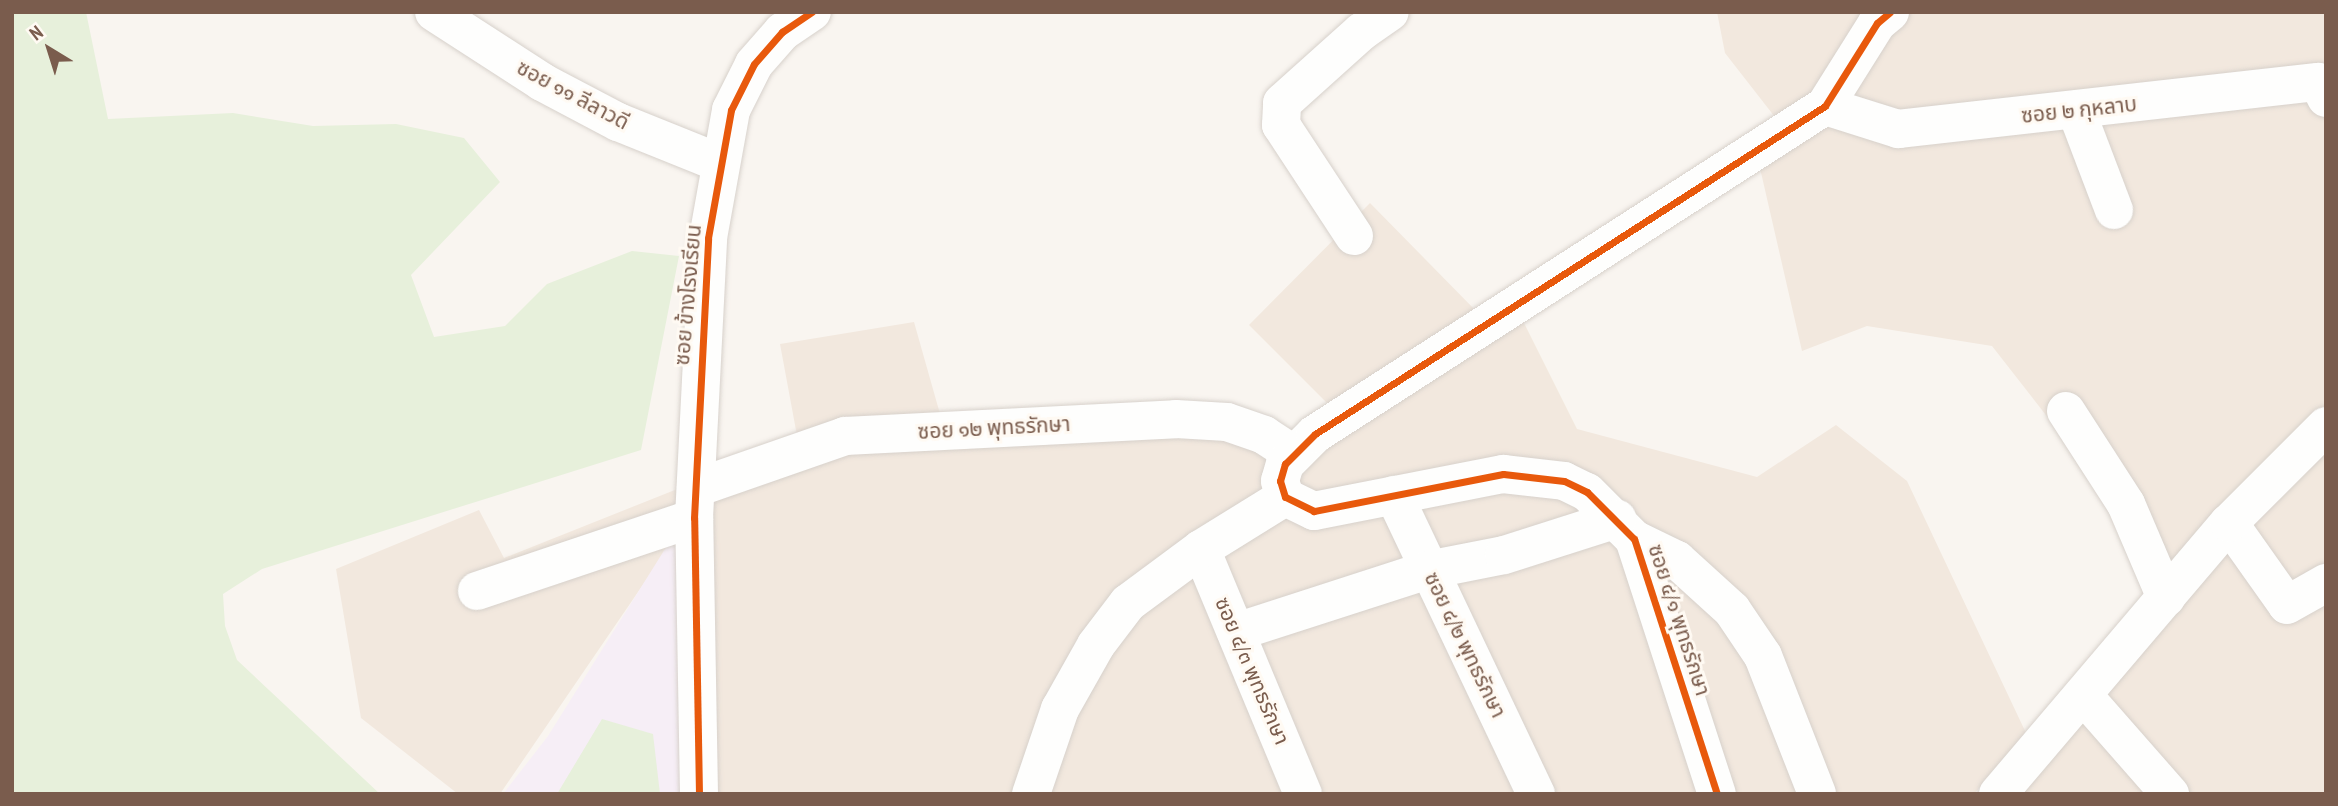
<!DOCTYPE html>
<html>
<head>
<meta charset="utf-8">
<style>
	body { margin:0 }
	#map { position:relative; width:2338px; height:806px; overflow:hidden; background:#f9f5f0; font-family:"PT Sans Narrow","Noto Sans Thai",sans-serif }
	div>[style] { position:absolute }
	.residential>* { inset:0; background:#f2e8de }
	.education>* { inset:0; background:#f6eef6 }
	.green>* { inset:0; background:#e7f0db }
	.roads { filter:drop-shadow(0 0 2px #d7d1cb) drop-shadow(0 0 2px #d7d1cb) }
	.minor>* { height:38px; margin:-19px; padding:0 19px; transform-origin:19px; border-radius:19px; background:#fefefd }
	.cycleway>* { height:7px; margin:-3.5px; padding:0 3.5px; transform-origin:3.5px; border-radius:3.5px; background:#e8590c }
	span { translate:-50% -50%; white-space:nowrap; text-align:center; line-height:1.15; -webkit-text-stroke:6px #fffaf3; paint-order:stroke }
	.street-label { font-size:21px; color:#7a5c4d }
	.frame { position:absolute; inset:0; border:14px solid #7a5c4d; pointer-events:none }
	.north { position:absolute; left:14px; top:14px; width:70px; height:70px; -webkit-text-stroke:5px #fffaf3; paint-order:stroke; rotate:322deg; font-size:19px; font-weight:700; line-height:28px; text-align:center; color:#7a5c4d }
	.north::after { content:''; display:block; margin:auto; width:24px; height:32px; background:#7a5c4d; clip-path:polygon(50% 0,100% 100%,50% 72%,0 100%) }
</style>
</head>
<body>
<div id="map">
	<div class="residential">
		<div style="clip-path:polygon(1717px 12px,2326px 12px,2326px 409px,2152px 598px,2116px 505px,1992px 346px,1867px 326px,1802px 351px,1754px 142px,1778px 121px,1725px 53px)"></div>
		<div style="clip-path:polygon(1370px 203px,1479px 314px,1509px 293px,1577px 429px,1757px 477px,1836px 425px,1907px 481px,2026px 733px,1974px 794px,711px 794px,651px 573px,500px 794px,458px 794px,361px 718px,336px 569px,479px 510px,504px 558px,798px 441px,780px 344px,914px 322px,942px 421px,1288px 439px,1330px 406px,1249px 325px)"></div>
		<div style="clip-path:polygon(2326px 449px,2326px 794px,2012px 794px,2254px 514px)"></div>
	</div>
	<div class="education">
		<div style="clip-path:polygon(680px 525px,687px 794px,503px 794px,548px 736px)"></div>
	</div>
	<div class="green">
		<div style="clip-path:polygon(12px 12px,86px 12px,108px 119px,233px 113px,313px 126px,396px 124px,464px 138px,500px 182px,411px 275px,434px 337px,505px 326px,547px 284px,632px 251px,679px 256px,641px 450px,262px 569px,223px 594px,225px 626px,237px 660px,380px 794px,12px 794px)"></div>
		<div style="clip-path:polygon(602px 719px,653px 734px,660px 794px,557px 794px)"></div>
	</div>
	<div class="roads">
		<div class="minor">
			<div style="left:434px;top:12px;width:129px;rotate:32.9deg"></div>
			<div style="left:542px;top:82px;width:86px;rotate:27.8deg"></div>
			<div style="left:618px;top:122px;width:110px;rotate:21.9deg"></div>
			<div style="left:1825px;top:106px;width:77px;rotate:17.5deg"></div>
			<div style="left:1898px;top:129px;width:423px;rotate:-6.4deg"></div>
			<div style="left:2318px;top:82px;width:18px;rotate:63deg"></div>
			<div style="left:2076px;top:110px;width:107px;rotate:69.2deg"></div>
			<div style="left:1354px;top:236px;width:133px;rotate:-123.3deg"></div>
			<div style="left:1281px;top:125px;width:22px;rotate:-87deg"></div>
			<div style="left:1282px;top:103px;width:106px;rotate:-41.9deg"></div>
			<div style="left:1361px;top:32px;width:35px;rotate:-35deg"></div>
			<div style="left:2066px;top:411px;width:111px;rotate:57.2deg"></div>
			<div style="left:2126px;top:504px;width:102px;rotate:66.9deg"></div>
			<div style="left:696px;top:488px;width:158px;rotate:-19.2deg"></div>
			<div style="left:845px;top:436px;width:331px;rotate:-2.9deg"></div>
			<div style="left:1176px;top:419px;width:51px;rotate:3.4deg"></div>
			<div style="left:1227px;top:422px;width:39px;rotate:19deg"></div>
			<div style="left:1264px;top:435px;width:35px;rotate:33deg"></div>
			<div style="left:1394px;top:495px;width:331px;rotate:64.6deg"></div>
			<div style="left:1285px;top:497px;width:17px;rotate:-107deg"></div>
			<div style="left:1280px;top:481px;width:18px;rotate:-74deg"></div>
			<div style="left:1285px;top:464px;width:42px;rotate:-45deg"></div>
			<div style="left:1315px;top:434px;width:606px;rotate:-32.75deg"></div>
			<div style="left:1825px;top:106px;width:98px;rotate:-57.9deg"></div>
			<div style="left:1877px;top:23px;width:17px;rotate:-40deg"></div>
			<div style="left:1285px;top:497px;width:32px;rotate:26deg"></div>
			<div style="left:1314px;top:511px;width:193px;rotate:-11.1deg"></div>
			<div style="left:1503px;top:474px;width:61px;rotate:6.5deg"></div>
			<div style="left:1564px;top:481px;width:25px;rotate:26deg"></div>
			<div style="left:1587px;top:492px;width:66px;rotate:45deg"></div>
			<div style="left:1634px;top:539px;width:268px;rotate:72deg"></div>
			<div style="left:2229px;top:523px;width:100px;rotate:54.7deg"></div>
			<div style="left:2287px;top:605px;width:45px;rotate:-29.4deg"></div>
			<div style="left:1634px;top:539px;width:48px;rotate:26deg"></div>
			<div style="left:1677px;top:560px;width:74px;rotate:42.3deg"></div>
			<div style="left:1732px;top:610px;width:55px;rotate:56deg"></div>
			<div style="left:1763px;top:656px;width:148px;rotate:68.6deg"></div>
			<div style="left:1201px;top:549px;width:265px;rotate:67.4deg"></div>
			<div style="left:477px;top:591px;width:229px;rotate:-18.6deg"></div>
			<div style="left:1236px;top:632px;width:202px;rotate:-17.9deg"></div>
			<div style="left:1428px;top:570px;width:77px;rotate:-11.2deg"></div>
			<div style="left:1504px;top:555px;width:119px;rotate:-17.7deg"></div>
			<div style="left:2083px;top:695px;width:132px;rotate:48.7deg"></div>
			<div style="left:699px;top:794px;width:276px;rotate:-91deg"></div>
			<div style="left:694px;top:518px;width:280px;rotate:-87.1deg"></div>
			<div style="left:708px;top:238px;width:130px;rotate:-79.8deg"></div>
			<div style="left:731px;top:110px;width:51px;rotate:-63.4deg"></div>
			<div style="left:754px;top:64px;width:43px;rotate:-48.8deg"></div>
			<div style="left:782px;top:32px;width:36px;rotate:-34deg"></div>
			<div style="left:1031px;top:794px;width:90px;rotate:-71.2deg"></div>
			<div style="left:1060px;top:709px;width:73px;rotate:-60.6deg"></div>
			<div style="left:1096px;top:645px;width:53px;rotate:-52.7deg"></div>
			<div style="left:1128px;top:603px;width:91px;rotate:-36.5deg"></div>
			<div style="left:1201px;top:549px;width:99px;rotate:-31.8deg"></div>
			<div style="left:1998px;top:794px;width:356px;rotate:-49.6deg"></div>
			<div style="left:2229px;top:523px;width:137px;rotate:-45deg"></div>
		</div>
	</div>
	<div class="cycleway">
		<div style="left:699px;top:794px;width:276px;rotate:-91deg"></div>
		<div style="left:694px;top:518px;width:280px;rotate:-87.1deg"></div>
		<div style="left:708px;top:238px;width:130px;rotate:-79.8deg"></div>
		<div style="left:731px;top:110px;width:51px;rotate:-63.4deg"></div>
		<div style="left:754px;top:64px;width:43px;rotate:-48.8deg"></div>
		<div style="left:782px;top:32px;width:36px;rotate:-34deg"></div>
		<div style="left:1717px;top:794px;width:268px;rotate:-108deg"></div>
		<div style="left:1634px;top:539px;width:66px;rotate:-135deg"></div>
		<div style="left:1587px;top:492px;width:25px;rotate:-154deg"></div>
		<div style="left:1564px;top:481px;width:61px;rotate:-173.5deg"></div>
		<div style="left:1503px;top:474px;width:193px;rotate:168.9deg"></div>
		<div style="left:1314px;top:511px;width:32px;rotate:-154deg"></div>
		<div style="left:1285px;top:497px;width:17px;rotate:-107deg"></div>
		<div style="left:1280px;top:481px;width:18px;rotate:-74deg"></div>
		<div style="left:1285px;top:464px;width:42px;rotate:-45deg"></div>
		<div style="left:1315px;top:434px;width:606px;rotate:-32.75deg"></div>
		<div style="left:1825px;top:106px;width:98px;rotate:-57.9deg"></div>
		<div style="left:1877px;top:23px;width:17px;rotate:-40deg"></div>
	</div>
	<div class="street-label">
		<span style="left:573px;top:95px;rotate:28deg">ซอย ๑๑ ลีลาวดี</span>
		<span style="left:2079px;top:110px;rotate:-6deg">ซอย ๒ กุหลาบ</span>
		<span style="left:688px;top:295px;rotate:-85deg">ซอย ข้างโรงเรียน</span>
		<span style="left:994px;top:428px;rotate:-3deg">ซอย ๑๒ พุทธรักษา</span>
		<span style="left:1679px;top:620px;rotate:72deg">ซอย ๔/๑ พุทธรักษา</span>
		<span style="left:1465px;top:645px;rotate:64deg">ซอย ๔/๒ พุทธรักษา</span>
		<span style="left:1252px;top:671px;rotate:67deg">ซอย ๔/๓ พุทธรักษา</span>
	</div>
	<div class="frame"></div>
	<div class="north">N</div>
</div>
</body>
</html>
